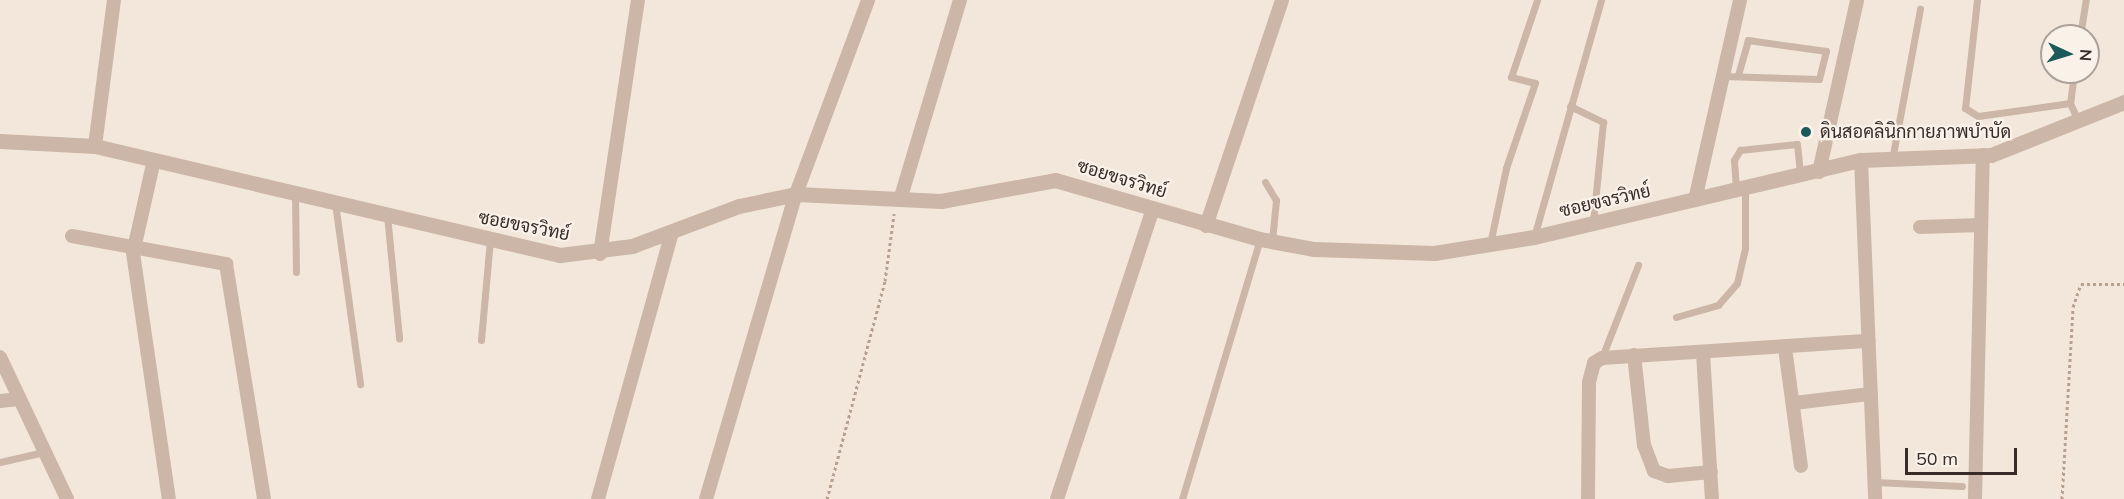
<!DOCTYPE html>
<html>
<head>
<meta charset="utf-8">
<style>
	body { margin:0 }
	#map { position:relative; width:2124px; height:499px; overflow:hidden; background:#f3e7db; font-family:Mulish,Sarabun,sans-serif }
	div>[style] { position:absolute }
	.path>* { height:3px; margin-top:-1.5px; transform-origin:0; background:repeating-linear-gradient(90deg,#b8a091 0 3px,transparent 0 6px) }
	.service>* { height:7px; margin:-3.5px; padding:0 3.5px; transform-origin:3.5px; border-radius:3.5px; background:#ccb6a7 }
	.minor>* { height:14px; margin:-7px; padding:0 7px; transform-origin:7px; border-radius:7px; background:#ccb6a7 }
	.tertiary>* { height:15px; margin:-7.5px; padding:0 7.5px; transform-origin:7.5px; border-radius:7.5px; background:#ccb6a7 }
	.dots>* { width:16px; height:16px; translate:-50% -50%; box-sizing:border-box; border:3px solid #faf1e8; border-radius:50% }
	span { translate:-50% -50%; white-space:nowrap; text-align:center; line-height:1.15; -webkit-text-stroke:4.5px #faf1e8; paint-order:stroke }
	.poi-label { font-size:18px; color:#382c28 }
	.left { translate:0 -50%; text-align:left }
	.street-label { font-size:18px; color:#382c28 }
	.north { position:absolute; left:2040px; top:24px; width:60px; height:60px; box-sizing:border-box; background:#faf1e8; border:2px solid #aca29b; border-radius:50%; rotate:94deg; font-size:16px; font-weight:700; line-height:24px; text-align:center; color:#382c28 }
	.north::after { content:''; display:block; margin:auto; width:21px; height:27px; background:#1b595b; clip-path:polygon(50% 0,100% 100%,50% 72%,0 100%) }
	.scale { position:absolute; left:1905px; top:448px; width:112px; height:27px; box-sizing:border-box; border:3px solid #382c28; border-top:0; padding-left:8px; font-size:18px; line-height:21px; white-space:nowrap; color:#382c28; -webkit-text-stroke:4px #faf1e8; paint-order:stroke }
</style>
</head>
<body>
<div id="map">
	<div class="path">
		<div style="left:827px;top:499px;width:226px;rotate:-75.1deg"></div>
		<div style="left:885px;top:281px;width:68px;rotate:-82.3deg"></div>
		<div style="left:2062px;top:499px;width:192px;rotate:-86.7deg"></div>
		<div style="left:2073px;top:307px;width:24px;rotate:-71deg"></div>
		<div style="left:2081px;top:284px;width:43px"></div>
	</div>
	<div class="service">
		<div style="left:1977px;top:0;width:109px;rotate:96.3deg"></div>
		<div style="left:1965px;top:108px;width:15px;rotate:32deg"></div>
		<div style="left:1978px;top:116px;width:93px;rotate:-8deg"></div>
		<div style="left:2080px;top:36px;width:36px;rotate:-81deg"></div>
		<div style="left:2074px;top:72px;width:31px;rotate:97deg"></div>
		<div style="left:2070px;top:103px;width:20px;rotate:66deg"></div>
		<div style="left:1723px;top:76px;width:96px;rotate:1.8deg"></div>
		<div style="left:1819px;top:79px;width:29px;rotate:-76deg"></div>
		<div style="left:1826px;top:51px;width:79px;rotate:-172deg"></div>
		<div style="left:1748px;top:40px;width:36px;rotate:106deg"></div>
		<div style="left:1570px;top:106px;width:37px;rotate:26deg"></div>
		<div style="left:1603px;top:122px;width:101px;rotate:95.7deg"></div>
		<div style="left:1892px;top:160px;width:154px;rotate:-79.5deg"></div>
		<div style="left:1265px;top:182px;width:21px;rotate:59deg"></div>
		<div style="left:1276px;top:200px;width:41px;rotate:95.6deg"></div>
		<div style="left:1736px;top:189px;width:29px;rotate:-94deg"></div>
		<div style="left:1734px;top:160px;width:12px;rotate:-59deg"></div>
		<div style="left:1740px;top:150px;width:57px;rotate:-6deg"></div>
		<div style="left:1797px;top:144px;width:30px;rotate:84deg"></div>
		<div style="left:295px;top:193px;width:79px;rotate:89.3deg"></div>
		<div style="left:335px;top:203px;width:183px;rotate:82.1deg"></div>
		<div style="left:387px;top:215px;width:124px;rotate:84.4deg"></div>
		<div style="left:1534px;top:237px;width:246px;rotate:-74.2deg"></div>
		<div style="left:1490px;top:244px;width:78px;rotate:-78.1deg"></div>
		<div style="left:1506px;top:168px;width:90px;rotate:-71.2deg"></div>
		<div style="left:1535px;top:83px;width:25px;rotate:-166deg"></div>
		<div style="left:1511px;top:77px;width:81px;rotate:-71.3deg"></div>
		<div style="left:1676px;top:317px;width:44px;rotate:-15.9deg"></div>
		<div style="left:1718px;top:305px;width:29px;rotate:-49deg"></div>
		<div style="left:1737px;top:283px;width:36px;rotate:-77deg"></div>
		<div style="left:1745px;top:248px;width:58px;rotate:-90deg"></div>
		<div style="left:481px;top:340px;width:100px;rotate:-84.9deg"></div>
		<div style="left:1602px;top:357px;width:99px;rotate:-68.6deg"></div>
		<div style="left:0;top:462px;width:45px;rotate:-12.8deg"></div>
		<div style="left:1874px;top:482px;width:88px;rotate:2.6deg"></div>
		<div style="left:1182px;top:499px;width:271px;rotate:-73.3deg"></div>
	</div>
	<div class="minor">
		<div style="left:95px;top:146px;width:147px;rotate:-82.6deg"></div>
		<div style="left:154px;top:160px;width:95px;rotate:102.7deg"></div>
		<div style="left:133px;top:253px;width:249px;rotate:81.7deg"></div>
		<div style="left:1861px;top:160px;width:339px;rotate:87.6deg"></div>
		<div style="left:1819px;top:172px;width:176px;rotate:-77.5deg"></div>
		<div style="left:900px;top:200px;width:209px;rotate:-73.3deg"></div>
		<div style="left:1695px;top:200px;width:205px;rotate:-77.3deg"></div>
		<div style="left:1206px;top:226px;width:238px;rotate:-71.4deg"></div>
		<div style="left:1920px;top:227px;width:61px;rotate:-1.9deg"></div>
		<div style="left:72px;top:236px;width:157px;rotate:10.3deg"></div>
		<div style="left:226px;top:264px;width:238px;rotate:80.8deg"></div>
		<div style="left:600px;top:254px;width:257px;rotate:-81.5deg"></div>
		<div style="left:1785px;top:348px;width:119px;rotate:82.3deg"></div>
		<div style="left:1703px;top:353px;width:146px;rotate:86.5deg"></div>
		<div style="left:1634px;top:355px;width:91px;rotate:83.7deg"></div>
		<div style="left:1644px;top:445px;width:28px;rotate:69deg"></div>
		<div style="left:1654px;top:471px;width:15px;rotate:20deg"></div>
		<div style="left:1668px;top:476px;width:43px;rotate:-5.3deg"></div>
		<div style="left:0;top:357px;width:157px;rotate:64.7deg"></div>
		<div style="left:0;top:401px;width:19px;rotate:-6deg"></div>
		<div style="left:1794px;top:403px;width:77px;rotate:-6.8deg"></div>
		<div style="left:598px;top:499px;width:276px;rotate:-74.5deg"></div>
		<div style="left:706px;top:499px;width:318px;rotate:-73.6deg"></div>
		<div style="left:796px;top:194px;width:207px;rotate:-69.6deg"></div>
		<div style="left:1057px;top:499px;width:305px;rotate:-71.7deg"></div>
		<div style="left:1588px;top:499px;width:117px;rotate:-89.5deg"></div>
		<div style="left:1589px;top:382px;width:20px;rotate:-75deg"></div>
		<div style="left:1594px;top:363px;width:9px;rotate:-32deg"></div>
		<div style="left:1602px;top:358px;width:267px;rotate:-3.7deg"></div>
		<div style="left:1975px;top:499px;width:344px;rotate:-88.7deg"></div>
	</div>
	<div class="tertiary">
		<div style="left:0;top:141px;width:95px;rotate:3deg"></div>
		<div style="left:95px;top:146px;width:478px;rotate:13.2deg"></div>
		<div style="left:560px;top:255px;width:73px;rotate:-7.1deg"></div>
		<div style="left:632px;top:246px;width:114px;rotate:-20.5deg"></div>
		<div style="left:739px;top:206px;width:58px;rotate:-11.9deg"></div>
		<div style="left:796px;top:194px;width:145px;rotate:2.8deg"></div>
		<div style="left:941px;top:201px;width:116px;rotate:-10.4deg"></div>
		<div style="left:1055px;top:180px;width:213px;rotate:16.1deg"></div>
		<div style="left:1260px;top:239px;width:55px;rotate:10.5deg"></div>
		<div style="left:1314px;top:249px;width:120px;rotate:1.9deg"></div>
		<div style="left:1434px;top:253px;width:101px;rotate:-9.1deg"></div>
		<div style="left:1534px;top:237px;width:336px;rotate:-13.3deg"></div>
		<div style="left:1861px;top:160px;width:130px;rotate:-2.2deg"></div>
		<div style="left:1991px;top:155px;width:143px;rotate:-21.7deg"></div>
	</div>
	<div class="dots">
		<div style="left:1806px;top:132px;background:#1b595b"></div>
	</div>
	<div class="poi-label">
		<span class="left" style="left:1820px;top:132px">ดินสอคลินิกกายภาพบำบัด</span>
	</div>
	<div class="street-label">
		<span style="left:1122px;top:179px;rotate:17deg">ซอยขจรวิทย์</span>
		<span style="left:1605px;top:201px;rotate:-13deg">ซอยขจรวิทย์</span>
		<span style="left:524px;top:226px;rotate:11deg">ซอยขจรวิทย์</span>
	</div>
	<div class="north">N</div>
	<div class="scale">50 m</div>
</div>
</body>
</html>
